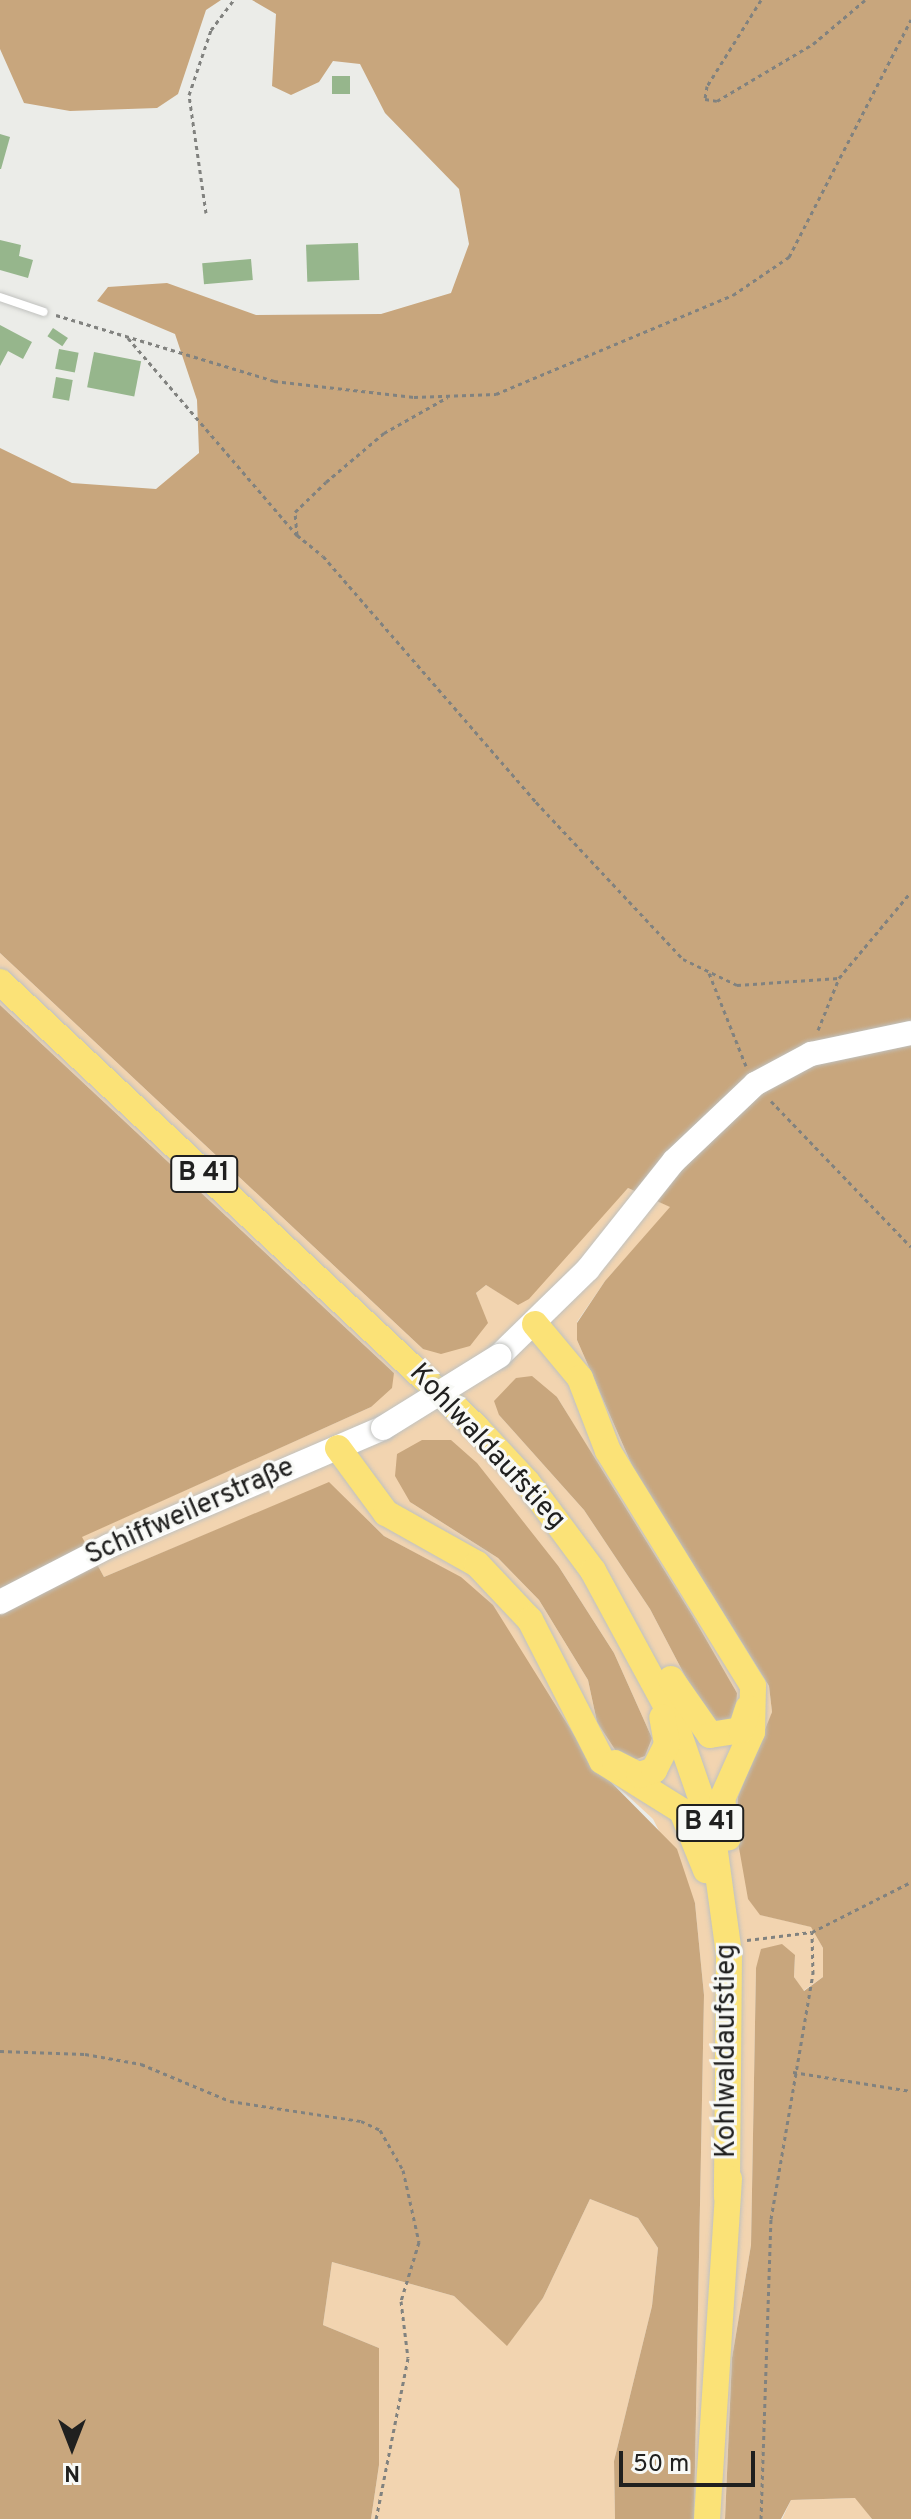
<!DOCTYPE html>
<html>
<head>
<meta charset="utf-8">
<style>
	body { margin:0 }
	#map { position:relative; width:911px; height:2519px; overflow:hidden; background:#ebece8; font-family:Overpass,sans-serif }
	div>[style] { position:absolute }
	.green>* { inset:0; background:#f2d4b0 }
	.forest>* { inset:0; background:#c8a67d }
	.building>* { inset:0; background:#96b68c; transform-origin:0 0 }
	.path>* { height:3px; margin-top:-1.5px; transform-origin:0; background:repeating-linear-gradient(90deg,#81827f 0 4px,transparent 0 8px) }
	.roads { filter:drop-shadow(0 0 2px #c0c1be) drop-shadow(0 0 2px #c0c1be) }
	.lane>* { height:8px; margin:-4px; padding:0 4px; transform-origin:4px; border-radius:4px; background:#fff }
	.secondary>* { height:24px; margin:-12px; padding:0 12px; transform-origin:12px; border-radius:12px; background:#fff }
	.primary>* { height:26px; margin:-13px; padding:0 13px; transform-origin:13px; border-radius:13px; background:#fbe277 }
	.bridges { filter:drop-shadow(0 0 2px #c0c1be) drop-shadow(0 0 2px #c0c1be) }
	.secondary-bridge>* { height:24px; margin:-12px; padding:0 12px; transform-origin:12px; border-radius:12px; background:#fff }
	span { translate:-50% -50%; white-space:nowrap; text-align:center; line-height:1.15; -webkit-text-stroke:6px #f8f9f6; paint-order:stroke }
	.shield-label span { padding:2px 6px; background:#f8f9f6; border:2px solid; border-radius:6px; -webkit-text-stroke-width:0 }
	.shield-label { font-size:26px; color:#20201f; font-weight:700 }
	.street-label { font-size:28px; color:#20201f }
	.north { position:absolute; left:32px; top:2407px; width:80px; height:80px; -webkit-text-stroke:6px #f8f9f6; paint-order:stroke; rotate:180deg; font-size:22px; font-weight:700; line-height:32px; text-align:center; color:#20201f }
	.north::after { content:''; display:block; margin:auto; width:28px; height:36px; background:#20201f; clip-path:polygon(50% 0,100% 100%,50% 72%,0 100%) }
	.scale { position:absolute; left:619px; top:2451px; width:136px; height:36px; box-sizing:border-box; border:4px solid #20201f; border-top:0; padding-left:10px; font-size:24px; line-height:28px; white-space:nowrap; color:#20201f; -webkit-text-stroke:6px #f8f9f6; paint-order:stroke }
</style>
</head>
<body>
<div id="map">
	<div class="green">
		<div style="clip-path:polygon(evenodd,0 953px,423px 1349px,481px 1307px,476px 1293px,486px 1285px,518px 1304px,628px 1188px,671px 1207px,605px 1281px,577px 1322px,577px 1340px,634px 1470px,769px 1686px,772px 1712px,761px 1747px,761px 1915px,812px 1927px,823px 1948px,823px 1977px,803px 1991px,794px 1977px,795px 1955px,756px 1968px,751px 2245px,732px 2358px,725px 2519px,694px 2519px,704px 1995px,695px 1903px,653px 1819px,591px 1762px,460px 1577px,384px 1536px,329px 1483px,104px 1577px,81px 1537px,371px 1407px,394px 1373px,0 1005px,0 953px,557px 1397px,737px 1693px,705px 1714px,650px 1609px,584px 1510px,499px 1415px,557px 1397px,0 953px,410px 1502px,559px 1567px,614px 1653px,652px 1738px,597px 1722px,588px 1680px,539px 1600px,498px 1558px,410px 1502px)"></div>
		<div style="clip-path:polygon(590px 2199px,638px 2218px,658px 2248px,652px 2306px,614px 2461px,615px 2519px,371px 2519px,379px 2465px,379px 2348px,323px 2325px,332px 2262px,454px 2296px,507px 2345px,543px 2298px)"></div>
		<div style="clip-path:polygon(856px 2498px,872px 2519px,782px 2519px,791px 2500px)"></div>
	</div>
	<div class="forest">
		<div style="clip-path:polygon(0 0,221px 0,206px 10px,178px 94px,157px 108px,70px 111px,24px 103px,0 49px)"></div>
		<div style="clip-path:polygon(252px 0,911px 0,911px 2519px,872px 2519px,855px 2498px,791px 2500px,781px 2519px,725px 2519px,732px 2358px,751px 2245px,756px 1968px,761px 1949px,782px 1944px,795px 1955px,794px 1977px,804px 1991px,823px 1977px,823px 1948px,811px 1927px,760px 1915px,748px 1899px,736px 1831px,738px 1797px,772px 1712px,769px 1686px,634px 1470px,577px 1340px,577px 1323px,605px 1281px,670px 1207px,628px 1188px,529px 1299px,518px 1305px,486px 1285px,476px 1293px,488px 1323px,470px 1346px,441px 1354px,423px 1349px,0 953px,0 448px,72px 483px,156px 489px,199px 453px,197px 400px,175px 334px,97px 301px,108px 287px,167px 283px,256px 315px,381px 314px,451px 293px,469px 244px,459px 189px,385px 113px,360px 64px,333px 61px,319px 82px,291px 95px,272px 86px,276px 14px)"></div>
		<div style="clip-path:polygon(0 1005px,394px 1373px,392px 1388px,371px 1407px,82px 1537px,104px 1577px,329px 1482px,384px 1536px,461px 1577px,493px 1605px,591px 1762px,677px 1849px,695px 1903px,704px 1995px,694px 2519px,615px 2519px,614px 2461px,652px 2306px,658px 2248px,638px 2218px,590px 2199px,543px 2298px,507px 2346px,454px 2296px,332px 2262px,323px 2325px,379px 2348px,379px 2465px,371px 2519px,0 2519px)"></div>
		<div style="clip-path:polygon(532px 1376px,557px 1397px,692px 1615px,737px 1693px,735px 1721px,719px 1723px,705px 1714px,650px 1609px,584px 1510px,499px 1415px,494px 1401px,516px 1378px)"></div>
		<div style="clip-path:polygon(422px 1440px,451px 1440px,477px 1463px,559px 1567px,614px 1653px,652px 1738px,645px 1756px,634px 1760px,616px 1751px,597px 1722px,588px 1680px,539px 1600px,498px 1558px,410px 1502px,395px 1476px,397px 1454px)"></div>
	</div>
	<div class="building">
		<div style="left:332px;top:76px;width:18px;height:18px"></div>
		<div style="clip-path:polygon(0 134px,10px 137px,1px 169px,0 169px)"></div>
		<div style="clip-path:polygon(0 240px,21px 245px,19px 256px,33px 260px,28px 278px,0 270px)"></div>
		<div style="left:358px;top:243px;width:37px;height:52px;rotate:88deg"></div>
		<div style="left:251px;top:259px;width:21px;height:49px;rotate:85deg"></div>
		<div style="clip-path:polygon(0 325px,32px 342px,23px 359px,8px 351px,0 366px)"></div>
		<div style="left:53px;top:328px;width:18px;height:10px;rotate:34deg"></div>
		<div style="left:59px;top:349px;width:20px;height:20px;rotate:11deg"></div>
		<div style="left:94px;top:352px;width:48px;height:36px;rotate:11deg"></div>
		<div style="left:56px;top:377px;width:17px;height:21px;rotate:10deg"></div>
	</div>
	<div class="path">
		<div style="left:761px;top:0;width:102px;rotate:122.1deg"></div>
		<div style="left:707px;top:86px;width:13px;rotate:99deg"></div>
		<div style="left:705px;top:99px;width:12px;rotate:9deg"></div>
		<div style="left:717px;top:101px;width:112px;rotate:-30.7deg"></div>
		<div style="left:813px;top:44px;width:68px;rotate:-40.2deg"></div>
		<div style="left:206px;top:213px;width:119px;rotate:-98.2deg"></div>
		<div style="left:189px;top:95px;width:69px;rotate:-71.3deg"></div>
		<div style="left:211px;top:30px;width:38px;rotate:-53deg"></div>
		<div style="left:56px;top:315px;width:228px;rotate:16.8deg"></div>
		<div style="left:274px;top:381px;width:141px;rotate:6.5deg"></div>
		<div style="left:414px;top:397px;width:82px;rotate:-2.1deg"></div>
		<div style="left:496px;top:394px;width:257px;rotate:-22.7deg"></div>
		<div style="left:733px;top:295px;width:68px;rotate:-34.2deg"></div>
		<div style="left:789px;top:257px;width:267px;rotate:-62.8deg"></div>
		<div style="left:128px;top:338px;width:260px;rotate:49.4deg"></div>
		<div style="left:297px;top:535px;width:33px;rotate:39deg"></div>
		<div style="left:323px;top:556px;width:325px;rotate:49.1deg"></div>
		<div style="left:536px;top:802px;width:215px;rotate:46.9deg"></div>
		<div style="left:683px;top:959px;width:60px;rotate:25.7deg"></div>
		<div style="left:737px;top:985px;width:102px;rotate:-3.9deg"></div>
		<div style="left:297px;top:535px;width:23px;rotate:-95deg"></div>
		<div style="left:295px;top:512px;width:43px;rotate:-44.1deg"></div>
		<div style="left:326px;top:482px;width:76px;rotate:-40.2deg"></div>
		<div style="left:384px;top:433px;width:73px;rotate:-29.4deg"></div>
		<div style="left:709px;top:973px;width:100px;rotate:68.3deg"></div>
		<div style="left:818px;top:1030px;width:56px;rotate:-68deg"></div>
		<div style="left:839px;top:978px;width:112px;rotate:-50.1deg"></div>
		<div style="left:771px;top:1101px;width:202px;rotate:46.2deg"></div>
		<div style="left:747px;top:1940px;width:65px;rotate:-7deg"></div>
		<div style="left:812px;top:1932px;width:111px;rotate:-26.8deg"></div>
		<div style="left:0;top:2051px;width:85px;rotate:2deg"></div>
		<div style="left:85px;top:2054px;width:57px;rotate:10.1deg"></div>
		<div style="left:141px;top:2064px;width:96px;rotate:22.6deg"></div>
		<div style="left:230px;top:2101px;width:133px;rotate:8.7deg"></div>
		<div style="left:361px;top:2121px;width:21px;rotate:25deg"></div>
		<div style="left:380px;top:2130px;width:46px;rotate:60.1deg"></div>
		<div style="left:403px;top:2170px;width:74px;rotate:77.5deg"></div>
		<div style="left:419px;top:2242px;width:62px;rotate:107deg"></div>
		<div style="left:401px;top:2301px;width:57px;rotate:83deg"></div>
		<div style="left:408px;top:2358px;width:164px;rotate:101.2deg"></div>
		<div style="left:793px;top:2072px;width:120px;rotate:9.1deg"></div>
		<div style="left:761px;top:2519px;width:300px;rotate:-88.1deg"></div>
		<div style="left:771px;top:2219px;width:249px;rotate:-80.3deg"></div>
		<div style="left:813px;top:1974px;width:42px;rotate:-91.4deg"></div>
	</div>
	<div class="roads">
		<div class="lane">
			<div style="left:0;top:297px;width:46px;rotate:18.8deg"></div>
		</div>
		<div class="secondary">
			<div style="left:499px;top:1356px;width:124px;rotate:-44.3deg"></div>
			<div style="left:588px;top:1269px;width:138px;rotate:-51.5deg"></div>
			<div style="left:674px;top:1161px;width:112px;rotate:-43.5deg"></div>
			<div style="left:755px;top:1084px;width:64px;rotate:-28.2deg"></div>
			<div style="left:811px;top:1054px;width:102px;rotate:-11.9deg"></div>
			<div style="left:0;top:1602px;width:123px;rotate:-27.2deg"></div>
			<div style="left:109px;top:1546px;width:298px;rotate:-23.3deg"></div>
		</div>
		<div class="primary">
			<div style="left:0;top:982px;width:652px;rotate:43.07deg"></div>
			<div style="left:476px;top:1427px;width:75px;rotate:47.2deg"></div>
			<div style="left:527px;top:1482px;width:111px;rotate:53.4deg"></div>
			<div style="left:593px;top:1571px;width:170px;rotate:61.5deg"></div>
			<div style="left:674px;top:1720px;width:116px;rotate:70.9deg"></div>
			<div style="left:712px;top:1830px;width:125px;rotate:82.2deg"></div>
			<div style="left:729px;top:1954px;width:242px;rotate:90.5deg"></div>
			<div style="left:535px;top:1324px;width:70px;rotate:50.2deg"></div>
			<div style="left:580px;top:1378px;width:78px;rotate:69deg"></div>
			<div style="left:608px;top:1451px;width:276px;rotate:58.3deg"></div>
			<div style="left:753px;top:1686px;width:46px;rotate:91.2deg"></div>
			<div style="left:752px;top:1732px;width:73px;rotate:114.1deg"></div>
			<div style="left:722px;top:1799px;width:39px;rotate:81deg"></div>
			<div style="left:338px;top:1448px;width:81px;rotate:53.6deg"></div>
			<div style="left:386px;top:1513px;width:104px;rotate:29.3deg"></div>
			<div style="left:477px;top:1564px;width:77px;rotate:46.6deg"></div>
			<div style="left:530px;top:1620px;width:158px;rotate:62.9deg"></div>
			<div style="left:602px;top:1761px;width:94px;rotate:32deg"></div>
			<div style="left:682px;top:1811px;width:64px;rotate:67.9deg"></div>
			<div style="left:671px;top:1679px;width:68px;rotate:55.1deg"></div>
			<div style="left:710px;top:1735px;width:31px;rotate:-9deg"></div>
			<div style="left:741px;top:1730px;width:23px;rotate:-72deg"></div>
			<div style="left:615px;top:1763px;width:27px;rotate:27deg"></div>
			<div style="left:639px;top:1775px;width:16px;rotate:-18deg"></div>
			<div style="left:654px;top:1770px;width:29px;rotate:-63deg"></div>
			<div style="left:667px;top:1744px;width:27px;rotate:-100deg"></div>
			<div style="left:707px;top:2519px;width:341px;rotate:-86.3deg"></div>
		</div>
	</div>
	<div class="bridges">
		<div class="secondary-bridge">
			<div style="left:383px;top:1428px;width:137px;rotate:-31.8deg"></div>
		</div>
	</div>
	<div class="shield-label">
		<span style="left:204px;top:1174px">B 41</span>
		<span style="left:710px;top:1823px">B 41</span>
	</div>
	<div class="street-label">
		<span style="left:487px;top:1447px;rotate:47deg">Kohlwaldaufstieg</span>
		<span style="left:190px;top:1512px;rotate:-24deg">Schiffweilerstraße</span>
		<span style="left:727px;top:2051px;rotate:-90deg">Kohlwaldaufstieg</span>
	</div>
	<div class="north">N</div>
	<div class="scale">50 m</div>
</div>
</body>
</html>
